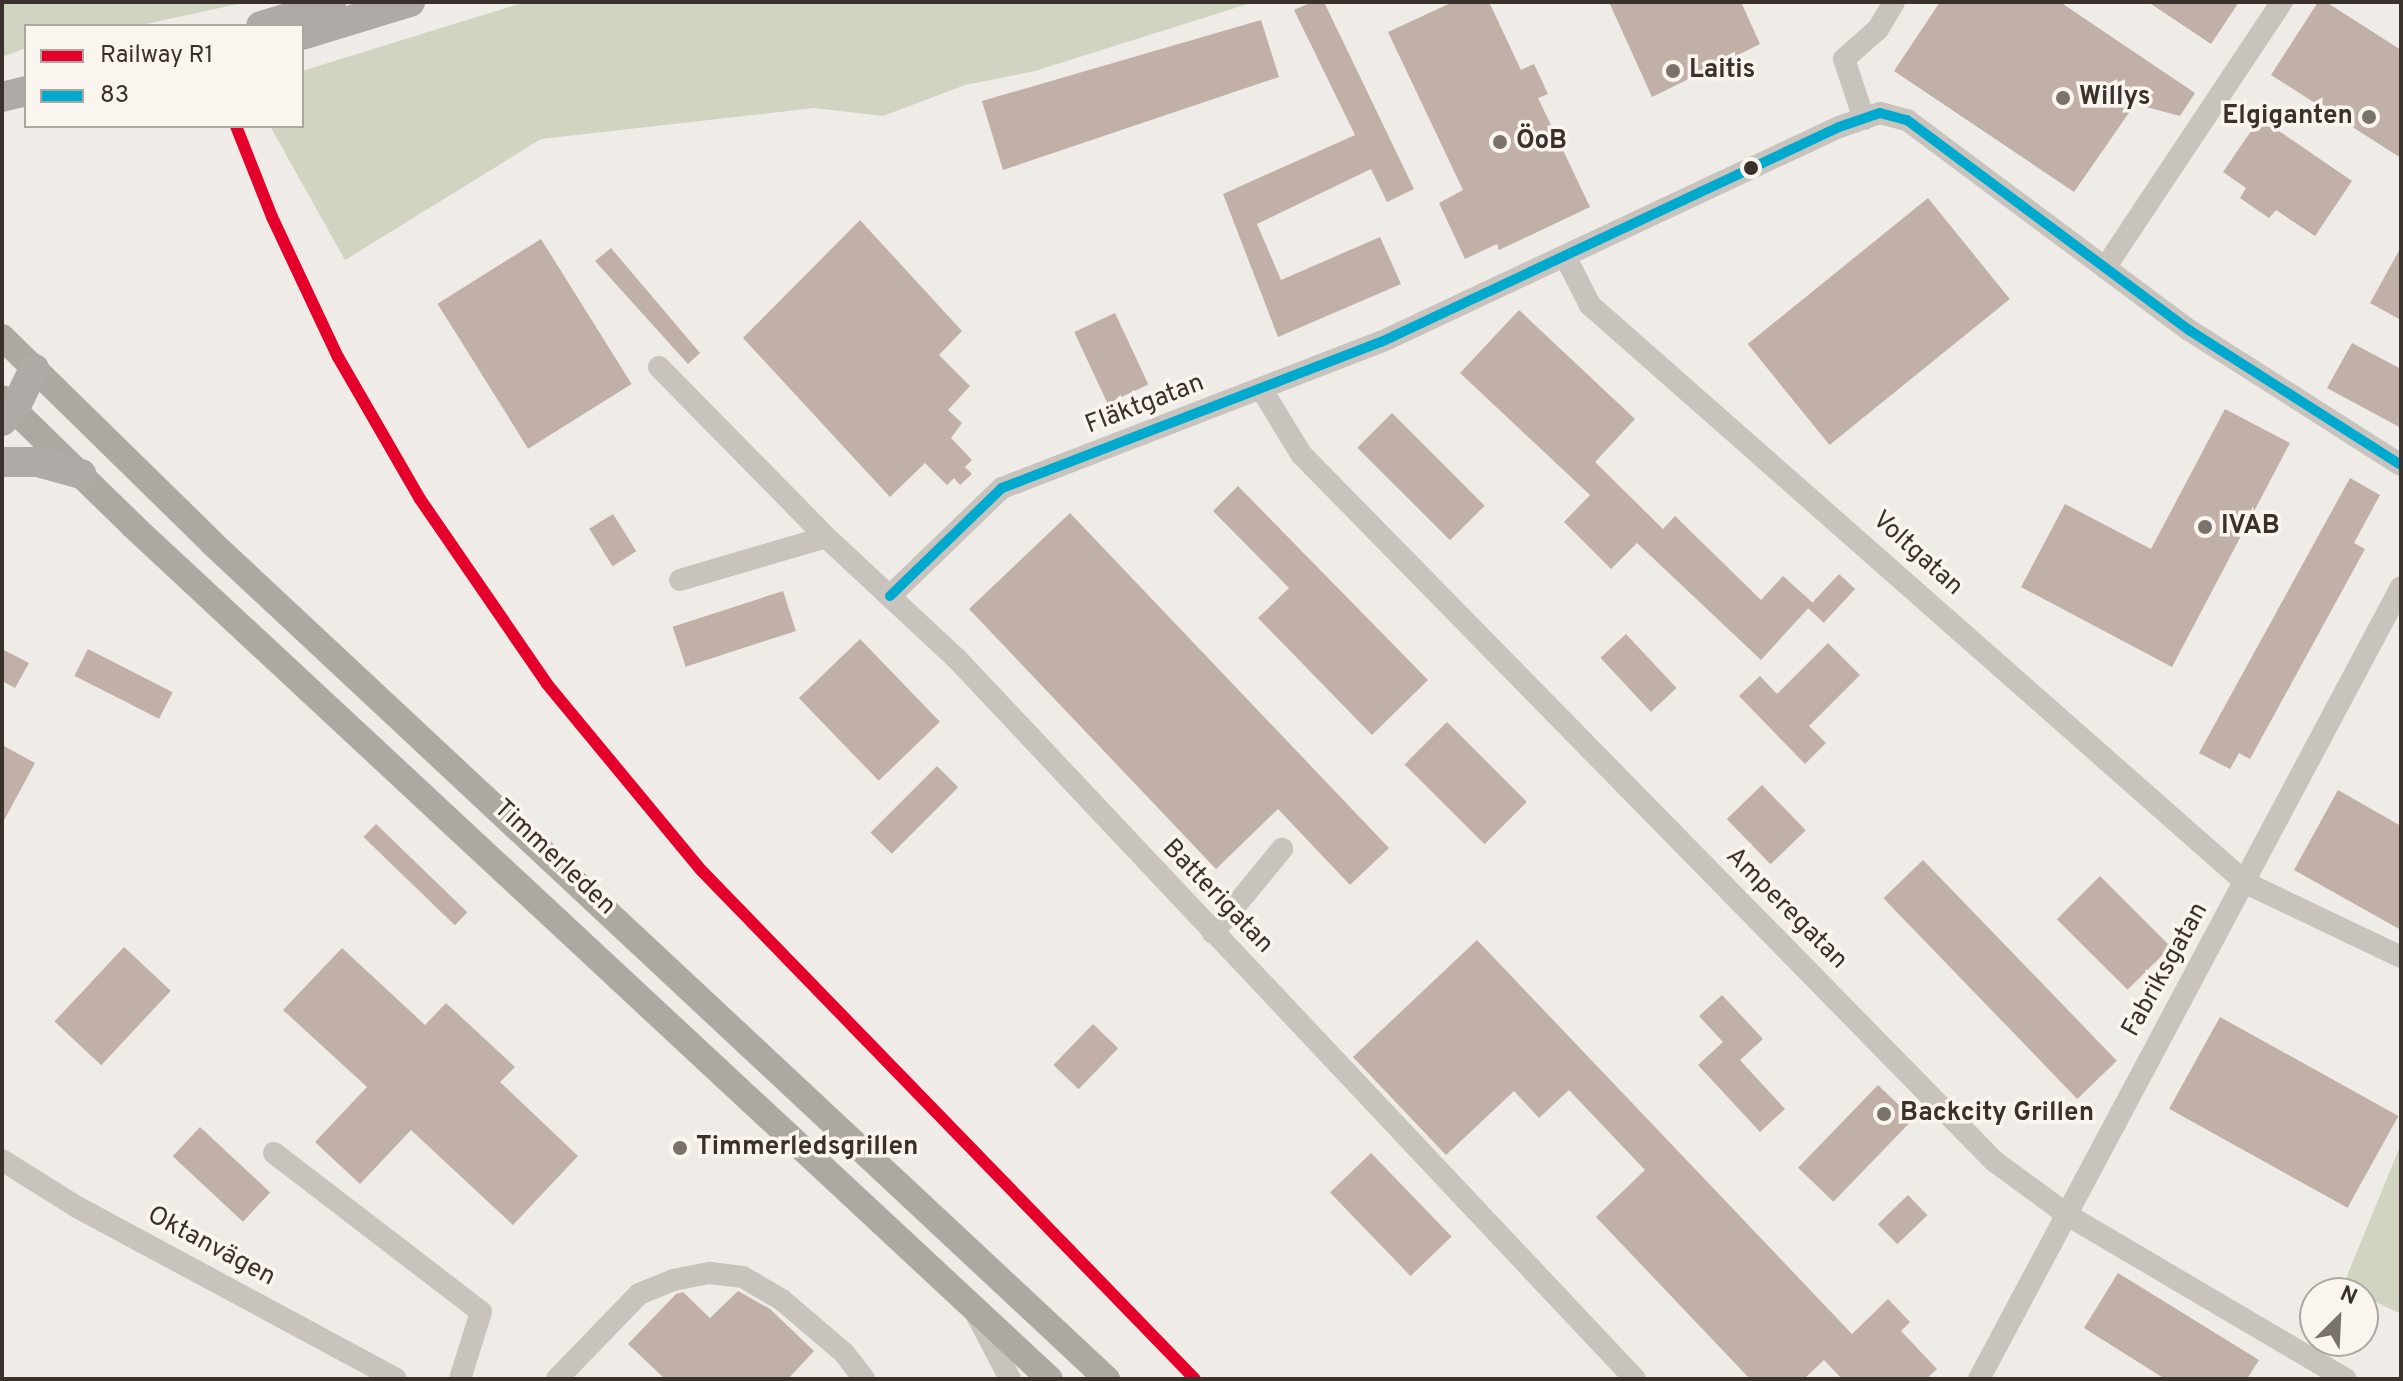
<!DOCTYPE html>
<html>
<head>
<meta charset="utf-8">
<style>
	body { margin:0 }
	#map { position:relative; width:2403px; height:1381px; overflow:hidden; background:#efebe6; font-family:Overpass,sans-serif }
	div>[style] { position:absolute }
	.green>* { inset:0; background:#d0d4c1 }
	.building>* { inset:0; background:#c1b0a8; transform-origin:0 0 }
	.minor>* { height:22px; margin:-11px; padding:0 11px; transform-origin:11px; border-radius:11px; background:#c9c3be }
	.major>* { height:26px; margin:-13px; padding:0 13px; transform-origin:13px; border-radius:13px; background:#aea8a3 }
	.highway>* { height:30px; margin:-15px; padding:0 15px; transform-origin:15px; border-radius:15px; background:#aeaaa5 }
	.bus-1>* { height:10px; margin:-5px; padding:0 5px; transform-origin:5px; border-radius:5px; background:#00a9ce }
	.rail-1>* { height:12px; margin:-6px; padding:0 6px; transform-origin:6px; border-radius:6px; background:#e4002b }
	.dots>* { width:22px; height:22px; translate:-50% -50%; box-sizing:border-box; border:4px solid #faf5ef; border-radius:50% }
	span { translate:-50% -50%; white-space:nowrap; text-align:center; line-height:1.15; -webkit-text-stroke:7px #faf5ef; paint-order:stroke }
	.poi-label { font-size:26px; color:#3a312c; font-weight:700 }
	.left { translate:0 -50%; text-align:left }
	.right { translate:-100% -50%; text-align:right }
	.street-label { font-size:26px; color:#3a312c }
	.frame { position:absolute; inset:0; border:4px solid #3a312c; pointer-events:none }
	.legend { position:absolute; left:24px; top:24px; width:280px; height:104px; box-sizing:border-box; background:#faf5ef; border:2px solid #ada7a1; margin:0; padding:10px 14px; list-style:none; font-size:24px; color:#3a312c }
	.legend li { display:flex; align-items:center; gap:16px; height:40px }
	.legend b { width:40px; border:2px solid #ada7a1 }
	.north { position:absolute; left:2299px; top:1277px; width:80px; height:80px; box-sizing:border-box; background:#faf5ef; border:2px solid #ada7a1; border-radius:50%; rotate:24deg; font-size:22px; font-weight:700; line-height:32px; text-align:center; color:#3a312c }
	.north::after { content:''; display:block; margin:auto; width:28px; height:36px; background:#79726d; clip-path:polygon(50% 0,100% 100%,50% 72%,0 100%) }
</style>
</head>
<body>
<div id="map">
	<div class="green">
		<div style="clip-path:polygon(2px 2px,247px 2px,137px 26px,26px 26px,26px 48px,2px 57px)"></div>
		<div style="clip-path:polygon(525px 2px,1254px 2px,1035px 71px,965px 85px,883px 116px,814px 108px,541px 139px,345px 260px,270px 126px,302px 126px,302px 71px)"></div>
		<div style="clip-path:polygon(2401px 1144px,2401px 1314px,2343px 1286px)"></div>
	</div>
	<div class="building">
		<div style="clip-path:polygon(1312px 2px,1324px 2px,1414px 189px,1387px 202px,1371px 169px,1257px 224px,1281px 280px,1380px 237px,1401px 284px,1278px 337px,1223px 194px,1355px 135px,1294px 10px)"></div>
		<div style="clip-path:polygon(1453px 2px,1489px 2px,1521px 70px,1534px 64px,1548px 94px,1538px 98px,1590px 207px,1499px 250px,1497px 244px,1465px 259px,1439px 203px,1463px 190px,1388px 32px)"></div>
		<div style="clip-path:polygon(1609px 2px,1741px 2px,1760px 44px,1652px 97px)"></div>
		<div style="clip-path:polygon(1940px 2px,2060px 2px,2195px 93px,2180px 116px,2135px 104px,2074px 192px,1894px 71px)"></div>
		<div style="clip-path:polygon(2148px 2px,2239px 2px,2211px 44px)"></div>
		<div style="clip-path:polygon(2318px 2px,2326px 2px,2401px 50px,2401px 158px,2271px 75px)"></div>
		<div style="clip-path:polygon(1261px 20px,1279px 77px,1003px 170px,982px 101px)"></div>
		<div style="clip-path:polygon(2260px 118px,2352px 181px,2315px 236px,2276px 210px,2269px 218px,2240px 198px,2246px 188px,2223px 172px)"></div>
		<div style="left:1928px;top:198px;width:130px;height:232px;rotate:51deg"></div>
		<div style="clip-path:polygon(860px 220px,962px 331px,939px 355px,970px 386px,948px 410px,962px 423px,951px 438px,972px 460px,965px 467px,972px 474px,960px 485px,954px 478px,947px 485px,925px 463px,890px 497px,743px 338px)"></div>
		<div style="left:541px;top:239px;width:171px;height:122px;rotate:58deg"></div>
		<div style="clip-path:polygon(2401px 247px,2401px 320px,2370px 303px)"></div>
		<div style="clip-path:polygon(611px 248px,700px 353px,688px 364px,595px 261px)"></div>
		<div style="clip-path:polygon(1519px 310px,1635px 419px,1595px 462px,1663px 529px,1675px 516px,1761px 600px,1783px 576px,1813px 603px,1761px 660px,1637px 543px,1611px 569px,1564px 522px,1590px 495px,1460px 373px)"></div>
		<div style="left:1115px;top:313px;width:79px;height:45px;rotate:65deg"></div>
		<div style="clip-path:polygon(2352px 343px,2401px 369px,2401px 428px,2327px 388px)"></div>
		<div style="clip-path:polygon(2225px 409px,2290px 443px,2172px 667px,2021px 587px,2065px 504px,2151px 549px)"></div>
		<div style="left:1392px;top:413px;width:131px;height:49px;rotate:45deg"></div>
		<div style="clip-path:polygon(2350px 478px,2380px 495px,2354px 543px,2365px 549px,2250px 759px,2239px 753px,2230px 769px,2199px 753px)"></div>
		<div style="clip-path:polygon(1238px 486px,1428px 680px,1372px 735px,1258px 618px,1289px 588px,1213px 511px)"></div>
		<div style="clip-path:polygon(1070px 513px,1389px 848px,1350px 885px,1278px 809px,1216px 869px,969px 609px)"></div>
		<div style="left:613px;top:514px;width:44px;height:28px;rotate:58deg"></div>
		<div style="left:1839px;top:574px;width:22px;height:46px;rotate:43deg"></div>
		<div style="left:783px;top:591px;width:42px;height:116px;rotate:72deg"></div>
		<div style="left:1626px;top:634px;width:74px;height:35px;rotate:47deg"></div>
		<div style="left:860px;top:639px;width:115px;height:85px;rotate:46deg"></div>
		<div style="clip-path:polygon(1828px 643px,1860px 675px,1809px 726px,1826px 743px,1805px 764px,1739px 696px,1760px 676px,1777px 694px)"></div>
		<div style="clip-path:polygon(2px 649px,29px 663px,15px 688px,2px 681px)"></div>
		<div style="left:88px;top:649px;width:95px;height:30px;rotate:27deg"></div>
		<div style="left:1447px;top:722px;width:113px;height:60px;rotate:45deg"></div>
		<div style="clip-path:polygon(2px 745px,35px 763px,2px 824px)"></div>
		<div style="left:937px;top:766px;width:30px;height:94px;rotate:45deg"></div>
		<div style="left:1762px;top:785px;width:63px;height:49px;rotate:46deg"></div>
		<div style="clip-path:polygon(2338px 790px,2401px 826px,2401px 930px,2294px 870px)"></div>
		<div style="left:376px;top:824px;width:127px;height:18px;rotate:44deg"></div>
		<div style="left:1923px;top:860px;width:279px;height:55px;rotate:46deg"></div>
		<div style="left:2100px;top:876px;width:100px;height:61px;rotate:45deg"></div>
		<div style="clip-path:polygon(1477px 940px,1852px 1334px,1888px 1299px,1910px 1322px,1901px 1331px,1937px 1369px,1926px 1379px,1842px 1379px,1824px 1360px,1804px 1379px,1750px 1379px,1596px 1217px,1645px 1170px,1569px 1090px,1539px 1118px,1514px 1091px,1446px 1155px,1353px 1057px)"></div>
		<div style="left:124px;top:947px;width:64px;height:102px;rotate:43deg"></div>
		<div style="clip-path:polygon(342px 948px,425px 1025px,446px 1003px,515px 1067px,500px 1082px,578px 1156px,513px 1225px,411px 1130px,360px 1184px,315px 1142px,367px 1087px,283px 1010px)"></div>
		<div style="clip-path:polygon(1722px 995px,1763px 1039px,1740px 1060px,1785px 1109px,1760px 1132px,1698px 1065px,1723px 1042px,1699px 1016px)"></div>
		<div style="left:2220px;top:1017px;width:204px;height:105px;rotate:29deg"></div>
		<div style="left:1093px;top:1024px;width:35px;height:57px;rotate:44deg"></div>
		<div style="left:1878px;top:1085px;width:49px;height:115px;rotate:44deg"></div>
		<div style="left:200px;top:1127px;width:96px;height:40px;rotate:43deg"></div>
		<div style="left:1371px;top:1153px;width:116px;height:57px;rotate:46deg"></div>
		<div style="left:1908px;top:1195px;width:28px;height:42px;rotate:46deg"></div>
		<div style="clip-path:polygon(2118px 1273px,2259px 1360px,2247px 1379px,2165px 1379px,2084px 1328px)"></div>
		<div style="clip-path:polygon(738px 1291px,770px 1309px,814px 1351px,788px 1379px,665px 1379px,628px 1344px,676px 1294px,683px 1292px,710px 1318px)"></div>
	</div>
	<div class="minor">
		<div style="left:1864px;top:119px;width:63px;rotate:-108.4deg"></div>
		<div style="left:1844px;top:59px;width:45px;rotate:-41.4deg"></div>
		<div style="left:1878px;top:29px;width:31px;rotate:-59deg"></div>
		<div style="left:1565px;top:256px;width:55px;rotate:63deg"></div>
		<div style="left:1590px;top:305px;width:874px;rotate:41.38deg"></div>
		<div style="left:2246px;top:883px;width:172px;rotate:25.5deg"></div>
		<div style="left:2105px;top:268px;width:320px;rotate:-56.4deg"></div>
		<div style="left:659px;top:367px;width:238px;rotate:45.5deg"></div>
		<div style="left:826px;top:537px;width:179px;rotate:43deg"></div>
		<div style="left:957px;top:659px;width:989px;rotate:46.72deg"></div>
		<div style="left:1262px;top:390px;width:75px;rotate:58.6deg"></div>
		<div style="left:1301px;top:454px;width:990px;rotate:45.57deg"></div>
		<div style="left:1994px;top:1161px;width:93px;rotate:36.3deg"></div>
		<div style="left:2069px;top:1216px;width:321px;rotate:30.5deg"></div>
		<div style="left:680px;top:580px;width:152px;rotate:-16.4deg"></div>
		<div style="left:890px;top:596px;width:156px;rotate:-44deg"></div>
		<div style="left:1002px;top:488px;width:406px;rotate:-21.1deg"></div>
		<div style="left:1381px;top:342px;width:506px;rotate:-25.15deg"></div>
		<div style="left:1839px;top:127px;width:43px;rotate:-18.9deg"></div>
		<div style="left:1880px;top:113px;width:28px;rotate:15deg"></div>
		<div style="left:1907px;top:120px;width:352px;rotate:36.7deg"></div>
		<div style="left:2189px;top:330px;width:251px;rotate:32.5deg"></div>
		<div style="left:1213px;top:933px;width:109px;rotate:-50.6deg"></div>
		<div style="left:274px;top:1153px;width:261px;rotate:37.5deg"></div>
		<div style="left:481px;top:1312px;width:70px;rotate:107.4deg"></div>
		<div style="left:2px;top:1160px;width:89px;rotate:32.1deg"></div>
		<div style="left:77px;top:1207px;width:362px;rotate:28.3deg"></div>
		<div style="left:974px;top:1310px;width:78px;rotate:62.4deg"></div>
		<div style="left:557px;top:1379px;width:118px;rotate:-46deg"></div>
		<div style="left:639px;top:1294px;width:37px;rotate:-22deg"></div>
		<div style="left:673px;top:1280px;width:38px;rotate:-11deg"></div>
		<div style="left:710px;top:1273px;width:33px;rotate:7deg"></div>
		<div style="left:743px;top:1277px;width:45px;rotate:30.5deg"></div>
		<div style="left:782px;top:1300px;width:82px;rotate:40.5deg"></div>
		<div style="left:844px;top:1353px;width:33px;rotate:52deg"></div>
		<div style="left:1979px;top:1379px;width:897px;rotate:-61.95deg"></div>
	</div>
	<div class="major">
		<div style="left:2px;top:337px;width:294px;rotate:44.4deg"></div>
		<div style="left:212px;top:543px;width:1225px;rotate:43.05deg"></div>
		<div style="left:2px;top:398px;width:183px;rotate:44.3deg"></div>
		<div style="left:133px;top:526px;width:1252px;rotate:42.93deg"></div>
	</div>
	<div class="highway">
		<div style="left:261px;top:26px;width:73px;rotate:-16.7deg"></div>
		<div style="left:302px;top:35px;width:113px;rotate:-17deg"></div>
		<div style="left:2px;top:97px;width:25px;rotate:-14deg"></div>
		<div style="left:2px;top:421px;width:16px;rotate:-43deg"></div>
		<div style="left:14px;top:410px;width:46px;rotate:-64deg"></div>
		<div style="left:2px;top:462px;width:36px"></div>
		<div style="left:38px;top:462px;width:45px;rotate:15.6deg"></div>
	</div>
	<div class="bus-1">
		<div style="left:890px;top:596px;width:156px;rotate:-44deg"></div>
		<div style="left:1002px;top:488px;width:406px;rotate:-21.1deg"></div>
		<div style="left:1381px;top:342px;width:506px;rotate:-25.15deg"></div>
		<div style="left:1839px;top:127px;width:43px;rotate:-18.9deg"></div>
		<div style="left:1880px;top:113px;width:28px;rotate:15deg"></div>
		<div style="left:1907px;top:120px;width:352px;rotate:36.7deg"></div>
		<div style="left:2189px;top:330px;width:251px;rotate:32.5deg"></div>
	</div>
	<div class="rail-1">
		<div style="left:236px;top:126px;width:98px;rotate:68.4deg"></div>
		<div style="left:272px;top:217px;width:155px;rotate:64.8deg"></div>
		<div style="left:338px;top:357px;width:164px;rotate:60deg"></div>
		<div style="left:420px;top:499px;width:224px;rotate:55.5deg"></div>
		<div style="left:547px;top:684px;width:241px;rotate:50.4deg"></div>
		<div style="left:701px;top:870px;width:709px;rotate:45.86deg"></div>
	</div>
	<div class="dots">
		<div style="left:1673px;top:71px;background:#79726d"></div>
		<div style="left:2063px;top:98px;background:#79726d"></div>
		<div style="left:2369px;top:117px;background:#79726d"></div>
		<div style="left:1500px;top:142px;background:#79726d"></div>
		<div style="left:1751px;top:168px;background:#3a312c"></div>
		<div style="left:2205px;top:527px;background:#79726d"></div>
		<div style="left:1884px;top:1114px;background:#79726d"></div>
		<div style="left:680px;top:1148px;background:#79726d"></div>
	</div>
	<div class="poi-label">
		<span class="left" style="left:1689px;top:71px">Laitis</span>
		<span class="left" style="left:2079px;top:98px">Willys</span>
		<span class="right" style="left:2353px;top:117px">Elgiganten</span>
		<span class="left" style="left:1516px;top:142px">ÖoB</span>
		<span class="left" style="left:2221px;top:527px">IVAB</span>
		<span class="left" style="left:1900px;top:1114px">Backcity Grillen</span>
		<span class="left" style="left:696px;top:1148px">Timmerledsgrillen</span>
	</div>
	<div class="street-label">
		<span style="left:1145px;top:405px;rotate:-21deg">Fläktgatan</span>
		<span style="left:1917px;top:554px;rotate:42deg">Voltgatan</span>
		<span style="left:554px;top:858px;rotate:43deg">Timmerleden</span>
		<span style="left:1217px;top:897px;rotate:46deg">Batterigatan</span>
		<span style="left:1786px;top:909px;rotate:45deg">Amperegatan</span>
		<span style="left:2166px;top:970px;rotate:-61deg">Fabriksgatan</span>
		<span style="left:211px;top:1247px;rotate:28deg">Oktanvägen</span>
	</div>
	<div class="frame"></div>
	<ul class="legend">
	<li><b style="height:10px;background:#e4002b"></b>Railway R1</li>
	<li><b style="height:10px;background:#00a9ce"></b>83</li>
	</ul>
	<div class="north">N</div>
</div>
</body>
</html>
